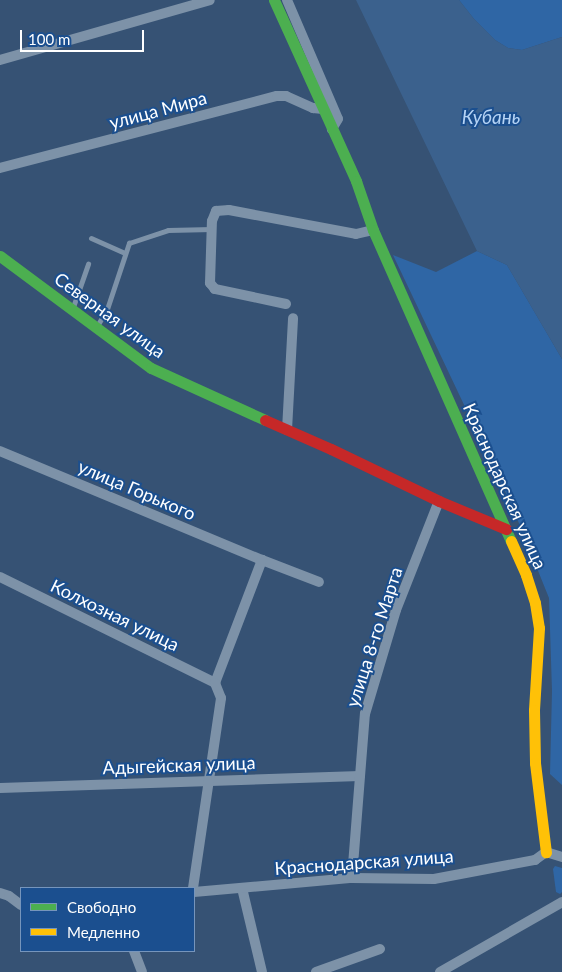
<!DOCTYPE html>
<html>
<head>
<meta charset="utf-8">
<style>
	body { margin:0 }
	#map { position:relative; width:562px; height:972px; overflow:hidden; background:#365274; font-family:Lato,sans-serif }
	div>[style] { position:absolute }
	.green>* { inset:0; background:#2f66a5 }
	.water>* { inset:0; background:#3b618d }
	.lane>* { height:5px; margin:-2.5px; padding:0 2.5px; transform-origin:2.5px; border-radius:2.5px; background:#7d92a8 }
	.street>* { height:10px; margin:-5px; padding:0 5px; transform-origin:5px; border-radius:5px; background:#7d92a8 }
	.fast>* { height:11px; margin:-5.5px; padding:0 5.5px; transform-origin:5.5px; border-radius:5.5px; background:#4caf50 }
	.slow>* { height:11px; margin:-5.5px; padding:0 5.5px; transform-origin:5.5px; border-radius:5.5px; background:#ffc107 }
	.jam>* { height:11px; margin:-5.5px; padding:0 5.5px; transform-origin:5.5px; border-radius:5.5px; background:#c62828 }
	span { translate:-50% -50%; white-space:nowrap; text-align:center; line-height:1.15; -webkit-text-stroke:4px #1b4f8f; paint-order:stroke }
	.street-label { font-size:18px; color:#fff }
	.water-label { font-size:19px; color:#b5d3f5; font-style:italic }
	.legend { position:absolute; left:20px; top:887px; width:175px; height:65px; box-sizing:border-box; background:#1b4f8f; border:1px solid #7695bc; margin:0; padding:6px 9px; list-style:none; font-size:15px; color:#fff }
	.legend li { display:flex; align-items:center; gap:10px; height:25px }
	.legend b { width:25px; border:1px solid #7695bc }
	.scale { position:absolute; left:20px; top:30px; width:124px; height:22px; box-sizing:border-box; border:2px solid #fff; border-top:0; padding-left:6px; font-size:15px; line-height:18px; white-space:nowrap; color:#fff; -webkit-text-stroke:4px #1b4f8f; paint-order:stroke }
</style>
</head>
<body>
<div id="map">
	<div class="green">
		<div style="clip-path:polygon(459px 0,562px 0,562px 37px,522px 50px,508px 48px,495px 40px,474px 19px)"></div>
		<div style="clip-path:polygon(477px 251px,507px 265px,562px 359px,562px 785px,550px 774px,552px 691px,549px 598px,512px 506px,393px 255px,436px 272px)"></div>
		<div style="clip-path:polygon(555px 866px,562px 868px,562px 892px,560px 894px,556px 892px,553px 869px)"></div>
	</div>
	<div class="water">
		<div style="clip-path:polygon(356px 0,459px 0,474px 19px,495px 40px,508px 48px,522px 50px,562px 37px,562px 359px,507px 265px,477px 251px)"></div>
	</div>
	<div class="lane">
		<div style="left:91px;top:238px;width:37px;rotate:24deg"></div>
		<div style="left:73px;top:307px;width:46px;rotate:-70.8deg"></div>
		<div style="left:97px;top:326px;width:20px;rotate:-60deg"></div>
		<div style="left:107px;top:309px;width:70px;rotate:-71.6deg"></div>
		<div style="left:129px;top:243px;width:41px;rotate:-18.4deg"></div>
		<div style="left:168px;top:230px;width:44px;rotate:-1.3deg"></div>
	</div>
	<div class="street">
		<div style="left:287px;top:0;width:129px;rotate:66.8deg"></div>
		<div style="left:338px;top:119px;width:12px;rotate:121deg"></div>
		<div style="left:0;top:60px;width:218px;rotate:-15.9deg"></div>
		<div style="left:0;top:168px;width:286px;rotate:-14.6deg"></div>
		<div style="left:277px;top:96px;width:9px"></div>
		<div style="left:286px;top:96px;width:30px;rotate:24deg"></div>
		<div style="left:313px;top:108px;width:10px;rotate:6deg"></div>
		<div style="left:286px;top:304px;width:73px;rotate:-168.1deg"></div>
		<div style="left:215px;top:289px;width:8px;rotate:-130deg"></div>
		<div style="left:210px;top:283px;width:62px;rotate:-88.2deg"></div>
		<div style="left:212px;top:221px;width:11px;rotate:-68deg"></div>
		<div style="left:216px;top:211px;width:13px;rotate:-4deg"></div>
		<div style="left:229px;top:210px;width:129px;rotate:10.7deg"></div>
		<div style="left:356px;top:234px;width:17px;rotate:-13deg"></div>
		<div style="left:287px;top:430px;width:112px;rotate:-86.9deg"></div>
		<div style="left:0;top:451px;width:284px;rotate:22.6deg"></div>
		<div style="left:262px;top:560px;width:61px;rotate:21.1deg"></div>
		<div style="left:0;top:577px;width:240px;rotate:26.2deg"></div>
		<div style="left:215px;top:683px;width:132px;rotate:-69.1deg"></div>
		<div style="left:0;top:788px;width:360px;rotate:-1.9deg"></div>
		<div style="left:352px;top:878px;width:165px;rotate:-85.5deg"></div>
		<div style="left:365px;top:714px;width:109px;rotate:-73.4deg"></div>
		<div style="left:396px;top:610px;width:117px;rotate:-68.5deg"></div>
		<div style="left:193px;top:888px;width:192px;rotate:-81.6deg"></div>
		<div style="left:221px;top:698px;width:16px;rotate:-112deg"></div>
		<div style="left:242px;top:888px;width:86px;rotate:76.6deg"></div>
		<div style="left:194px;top:892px;width:159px;rotate:-5.1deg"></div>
		<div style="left:352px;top:878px;width:82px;rotate:0.7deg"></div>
		<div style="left:434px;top:879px;width:103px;rotate:-10.7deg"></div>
		<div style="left:535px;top:860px;width:14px;rotate:-36deg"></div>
		<div style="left:546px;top:852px;width:17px;rotate:17deg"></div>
		<div style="left:0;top:893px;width:9px;rotate:18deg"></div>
		<div style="left:9px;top:896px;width:15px;rotate:37deg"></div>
		<div style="left:134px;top:951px;width:22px;rotate:69deg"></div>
		<div style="left:316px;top:972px;width:68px;rotate:-19.8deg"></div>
		<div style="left:440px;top:972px;width:141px;rotate:-29.8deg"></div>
	</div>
	<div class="fast">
		<div style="left:274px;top:0;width:199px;rotate:65.6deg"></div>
		<div style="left:356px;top:181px;width:52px;rotate:70.9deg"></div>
		<div style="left:373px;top:230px;width:340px;rotate:66.1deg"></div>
		<div style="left:0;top:256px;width:188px;rotate:36.6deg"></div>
		<div style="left:151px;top:368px;width:125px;rotate:24.5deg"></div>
	</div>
	<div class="slow">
		<div style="left:511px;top:541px;width:37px;rotate:66deg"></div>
		<div style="left:526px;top:575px;width:29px;rotate:72deg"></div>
		<div style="left:535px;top:603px;width:25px;rotate:81deg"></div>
		<div style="left:539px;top:628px;width:82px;rotate:93.5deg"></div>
		<div style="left:534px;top:710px;width:53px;rotate:88.9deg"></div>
		<div style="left:535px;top:763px;width:90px;rotate:83deg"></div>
	</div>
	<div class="jam">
		<div style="left:265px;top:420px;width:72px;rotate:23.7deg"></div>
		<div style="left:331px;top:449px;width:120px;rotate:25.7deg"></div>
		<div style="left:439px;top:501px;width:73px;rotate:22.7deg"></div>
	</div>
	<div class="street-label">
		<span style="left:158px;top:110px;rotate:-15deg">улица Мира</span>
		<span style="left:110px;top:315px;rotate:36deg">Северная улица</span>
		<span style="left:505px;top:486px;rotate:66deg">Краснодарская улица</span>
		<span style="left:137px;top:490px;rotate:23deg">улица Горького</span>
		<span style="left:115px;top:615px;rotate:26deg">Колхозная улица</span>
		<span style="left:374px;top:637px;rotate:-72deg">улица 8-го Марта</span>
		<span style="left:179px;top:765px;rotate:-2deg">Адыгейская улица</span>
		<span style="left:364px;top:862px;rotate:-4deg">Краснодарская улица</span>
	</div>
	<div class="water-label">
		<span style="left:491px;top:117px">Кубань</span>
	</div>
	<ul class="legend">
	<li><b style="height:6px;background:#4caf50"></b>Свободно</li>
	<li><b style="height:6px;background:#ffc107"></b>Медленно</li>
	</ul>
	<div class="scale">100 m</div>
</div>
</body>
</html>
